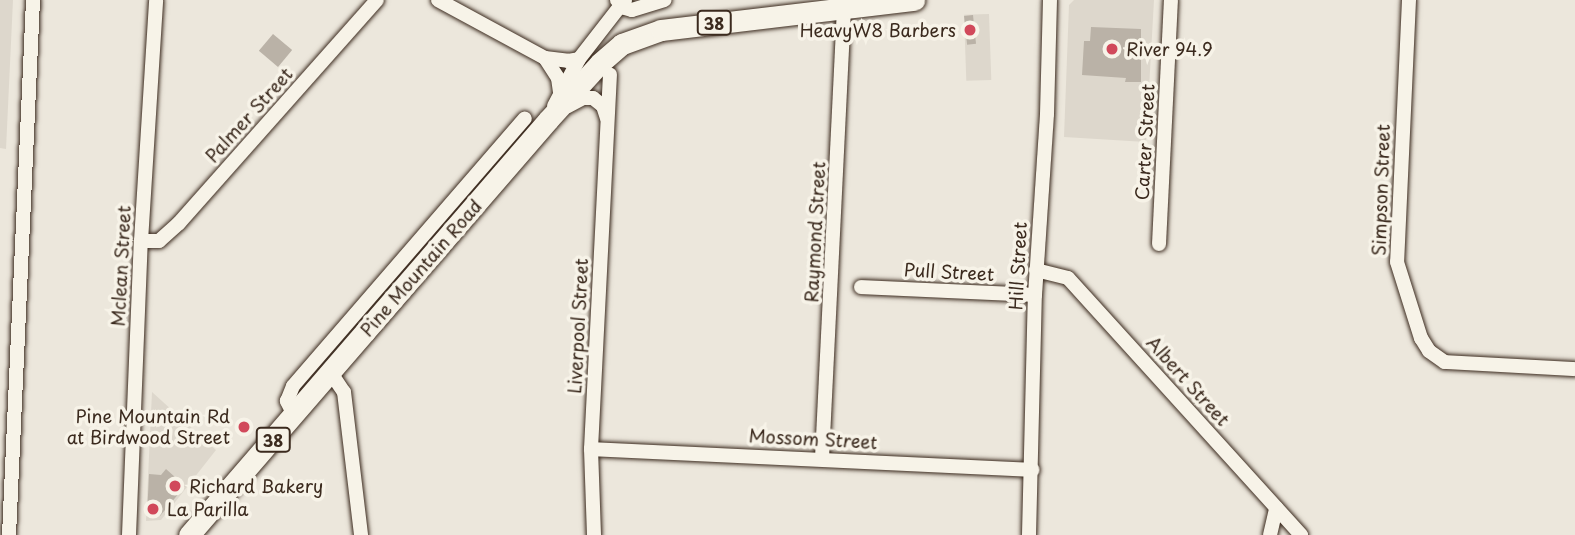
<!DOCTYPE html>
<html>
<head>
<meta charset="utf-8">
<style>
	body { margin:0 }
	#map { position:relative; width:1575px; height:535px; overflow:hidden; background:#ece7dc; font-family:"Playpen Sans",sans-serif }
	div>[style] { position:absolute }
	.built>* { inset:0; background:#ddd7cc; transform-origin:0 0 }
	.building>* { inset:0; background:#bab2a7; transform-origin:0 0 }
	.roads { filter:drop-shadow(0 0 2px #3b2a1e) drop-shadow(0 0 2px #3b2a1e) }
	.street>* { height:14px; margin:-7px; padding:0 7px; transform-origin:7px; border-radius:7px; background:#f7f3e8 }
	.primary>* { height:21px; margin:-10.5px; padding:0 10.5px; transform-origin:10.5px; border-radius:10.5px; background:#f7f3e8 }
	.dots>* { width:19px; height:19px; translate:-50% -50%; box-sizing:border-box; border:4px solid #f7f3e8; border-radius:50% }
	span { translate:-50% -50%; white-space:nowrap; text-align:center; line-height:1.15; -webkit-text-stroke:7px #f7f3e8; paint-order:stroke }
	.shield-label span { padding:2px 5px; background:#f7f3e8; border:2px solid; border-radius:5px; -webkit-text-stroke-width:0 }
	.shield-label { font-size:16px; color:#3b2a1e; font-weight:700 }
	.poi-label { font-size:18px; color:#3b2a1e }
	.right { translate:-100% -50%; text-align:right }
	.left { translate:0 -50%; text-align:left }
	.street-label { font-size:18px; color:#3b2a1e }
</style>
</head>
<body>
<div id="map">
	<div class="built">
		<div style="clip-path:polygon(0 0,13px 0,6px 149px,0 148px)"></div>
		<div style="clip-path:polygon(1074px 0,1154px 0,1146px 142px,1064px 137px,1069px 5px)"></div>
		<div style="left:989px;top:14px;width:66px;height:25px;rotate:88deg"></div>
		<div style="clip-path:polygon(152px 392px,216px 450px,161px 520px,146px 521px)"></div>
	</div>
	<div class="building">
		<div style="left:973px;top:15px;width:29px;height:9px;rotate:84deg"></div>
		<div style="clip-path:polygon(1091px 27px,1141px 29px,1141px 82px,1125px 82px,1126px 78px,1082px 75px,1084px 41px,1090px 41px)"></div>
		<div style="left:273px;top:34px;width:25px;height:22px;rotate:40deg"></div>
		<div style="clip-path:polygon(166px 469px,185px 486px,160px 516px,147px 516px,149px 474px,161px 475px)"></div>
	</div>
	<div class="roads">
		<div class="street">
			<div style="left:438px;top:0;width:122px;rotate:28.5deg"></div>
			<div style="left:545px;top:58px;width:23px;rotate:7deg"></div>
			<div style="left:568px;top:61px;width:11px;rotate:-10deg"></div>
			<div style="left:617px;top:0;width:11px;rotate:45deg"></div>
			<div style="left:625px;top:8px;width:7px;rotate:16deg"></div>
			<div style="left:632px;top:10px;width:34px;rotate:-17deg"></div>
			<div style="left:1409px;top:0;width:262px;rotate:92.6deg"></div>
			<div style="left:1397px;top:262px;width:80px;rotate:72.5deg"></div>
			<div style="left:1421px;top:338px;width:15px;rotate:58deg"></div>
			<div style="left:1429px;top:351px;width:19px;rotate:35deg"></div>
			<div style="left:1445px;top:362px;width:130px;rotate:3.1deg"></div>
			<div style="left:545px;top:58px;width:24px;rotate:57deg"></div>
			<div style="left:558px;top:78px;width:15px;rotate:82deg"></div>
			<div style="left:554px;top:106px;width:53px;rotate:-62deg"></div>
			<div style="left:579px;top:59px;width:75px;rotate:-52.1deg"></div>
			<div style="left:568px;top:106px;width:17px;rotate:-28deg"></div>
			<div style="left:583px;top:98px;width:10px"></div>
			<div style="left:593px;top:98px;width:13px;rotate:39deg"></div>
			<div style="left:603px;top:106px;width:13px;rotate:72deg"></div>
			<div style="left:141px;top:241px;width:18px"></div>
			<div style="left:159px;top:241px;width:27px;rotate:-42deg"></div>
			<div style="left:179px;top:223px;width:298px;rotate:-48.4deg"></div>
			<div style="left:1159px;top:244px;width:244px;rotate:-87.2deg"></div>
			<div style="left:1036px;top:270px;width:33px;rotate:14deg"></div>
			<div style="left:1068px;top:278px;width:347px;rotate:47.8deg"></div>
			<div style="left:861px;top:287px;width:174px;rotate:2.6deg"></div>
			<div style="left:331px;top:373px;width:23px;rotate:56deg"></div>
			<div style="left:344px;top:392px;width:144px;rotate:83.2deg"></div>
			<div style="left:294px;top:415px;width:16px;rotate:-117deg"></div>
			<div style="left:287px;top:401px;width:16px;rotate:-68deg"></div>
			<div style="left:293px;top:386px;width:354px;rotate:-49.1deg"></div>
			<div style="left:591px;top:449px;width:442px;rotate:2.7deg"></div>
			<div style="left:822px;top:458px;width:451px;rotate:-87.2deg"></div>
			<div style="left:9px;top:535px;width:536px;rotate:-87.43deg"></div>
			<div style="left:129px;top:535px;width:294px;rotate:-87.7deg"></div>
			<div style="left:141px;top:241px;width:241px;rotate:-86.4deg"></div>
			<div style="left:594px;top:535px;width:86px;rotate:-92deg"></div>
			<div style="left:591px;top:449px;width:375px;rotate:-87.1deg"></div>
			<div style="left:1029px;top:535px;width:240px;rotate:-88.6deg"></div>
			<div style="left:1035px;top:295px;width:181px;rotate:-86.2deg"></div>
			<div style="left:1047px;top:114px;width:114px;rotate:-88.5deg"></div>
			<div style="left:1270px;top:535px;width:28px;rotate:-77deg"></div>
		</div>
		<div class="primary">
			<div style="left:189px;top:535px;width:549px;rotate:-49.14deg"></div>
			<div style="left:548px;top:120px;width:77px;rotate:-47.6deg"></div>
			<div style="left:600px;top:63px;width:29px;rotate:-41deg"></div>
			<div style="left:622px;top:44px;width:41px;rotate:-19.7deg"></div>
			<div style="left:661px;top:30px;width:255px;rotate:-6.8deg"></div>
		</div>
	</div>
	<div class="dots">
		<div style="left:970px;top:30px;background:#d1495b"></div>
		<div style="left:1112px;top:49px;background:#d1495b"></div>
		<div style="left:244px;top:427px;background:#d1495b"></div>
		<div style="left:175px;top:486px;background:#d1495b"></div>
		<div style="left:153px;top:509px;background:#d1495b"></div>
	</div>
	<div class="shield-label">
		<span style="left:714px;top:23px">38</span>
		<span style="left:273px;top:440px">38</span>
	</div>
	<div class="poi-label">
		<span class="right" style="left:956px;top:30px">HeavyW8 Barbers</span>
		<span class="left" style="left:1126px;top:49px">River 94.9</span>
		<span class="right" style="left:230px;top:427px">Pine Mountain Rd<br>at Birdwood Street</span>
		<span class="left" style="left:189px;top:486px">Richard Bakery</span>
		<span class="left" style="left:167px;top:509px">La Parilla</span>
	</div>
	<div class="street-label">
		<span style="left:249px;top:115px;rotate:-48deg">Palmer Street</span>
		<span style="left:1145px;top:142px;rotate:-87deg">Carter Street</span>
		<span style="left:1381px;top:190px;rotate:-88deg">Simpson Street</span>
		<span style="left:815px;top:232px;rotate:-87deg">Raymond Street</span>
		<span style="left:121px;top:266px;rotate:-87deg">Mclean Street</span>
		<span style="left:1018px;top:266px;rotate:-87deg">Hill Street</span>
		<span style="left:421px;top:268px;rotate:-49deg">Pine Mountain Road</span>
		<span style="left:949px;top:272px;rotate:3deg">Pull Street</span>
		<span style="left:578px;top:326px;rotate:-87deg">Liverpool Street</span>
		<span style="left:1188px;top:381px;rotate:48deg">Albert Street</span>
		<span style="left:813px;top:439px;rotate:3deg">Mossom Street</span>
	</div>
</div>
</body>
</html>
